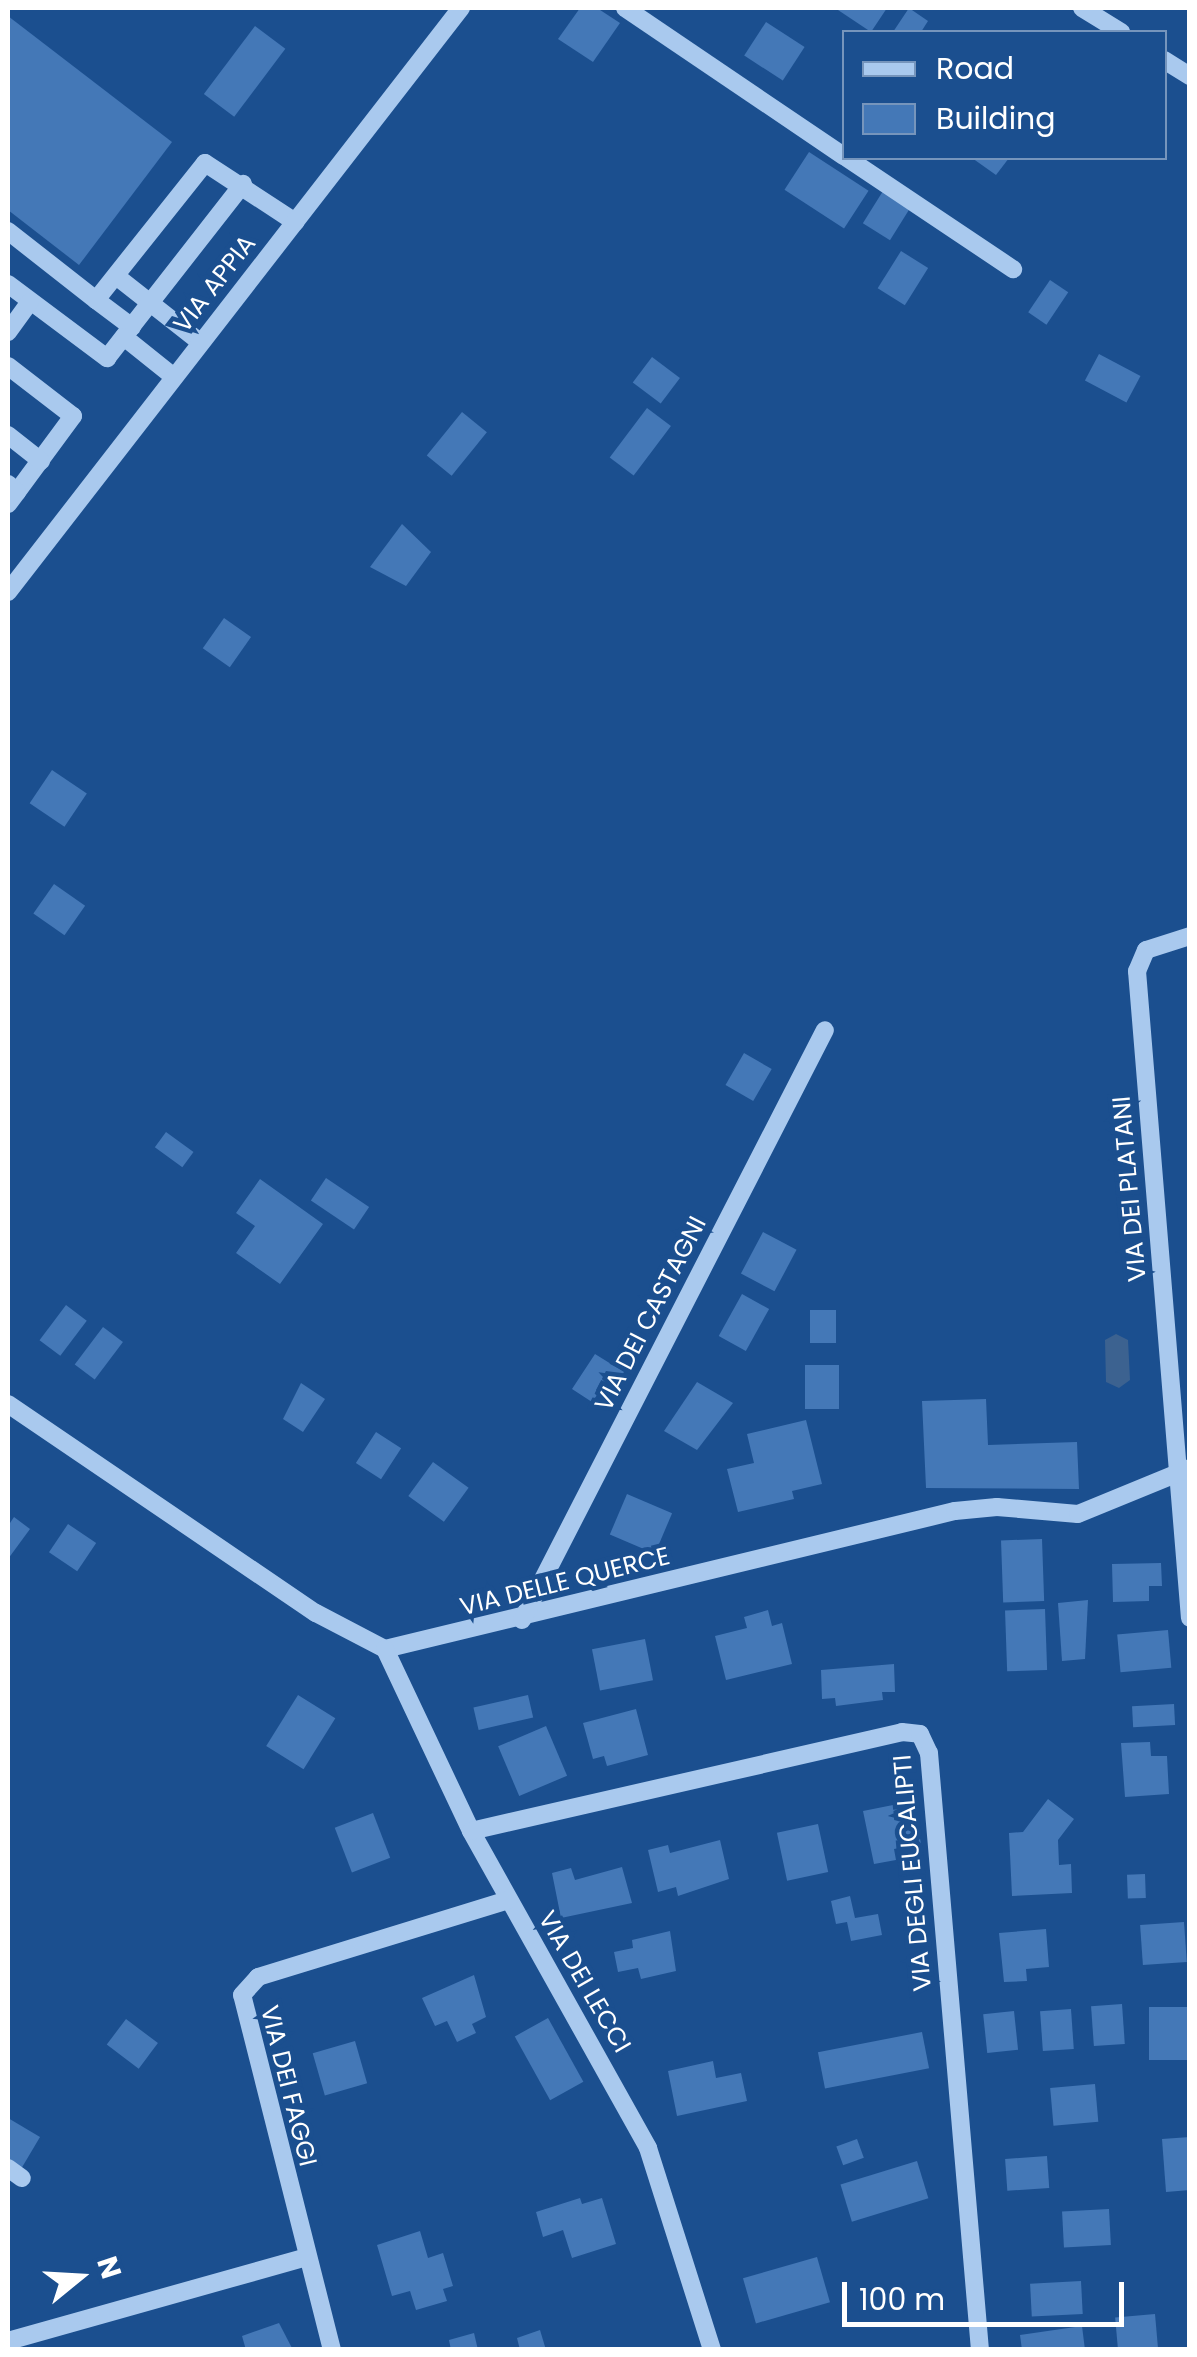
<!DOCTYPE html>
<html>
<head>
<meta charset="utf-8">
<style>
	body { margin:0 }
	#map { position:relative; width:1197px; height:2357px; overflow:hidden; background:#1b4f8f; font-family:Poppins,sans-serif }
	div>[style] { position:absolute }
	.water>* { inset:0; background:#3c6290 }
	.building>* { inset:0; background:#4478b7; transform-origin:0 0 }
	.minor>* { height:18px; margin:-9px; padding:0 9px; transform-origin:9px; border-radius:9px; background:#a9c9ee }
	span { translate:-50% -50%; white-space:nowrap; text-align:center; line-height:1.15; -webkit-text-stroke:9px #1b4f8f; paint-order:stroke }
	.street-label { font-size:25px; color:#fff }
	.frame { position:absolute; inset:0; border:10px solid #fff; pointer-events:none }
	.legend { position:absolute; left:842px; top:30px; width:325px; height:130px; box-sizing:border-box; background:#1b4f8f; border:2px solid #7695bc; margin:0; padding:12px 18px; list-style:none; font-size:30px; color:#fff }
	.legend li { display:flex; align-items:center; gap:20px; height:50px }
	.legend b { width:50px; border:2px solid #7695bc }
	.north { position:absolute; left:30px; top:2227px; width:100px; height:100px; -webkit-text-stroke:8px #1b4f8f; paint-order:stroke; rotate:72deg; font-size:28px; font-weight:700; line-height:40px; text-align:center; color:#fff }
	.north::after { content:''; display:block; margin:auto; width:35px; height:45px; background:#fff; clip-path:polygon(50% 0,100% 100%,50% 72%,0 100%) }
	.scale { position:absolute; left:842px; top:2282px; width:282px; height:45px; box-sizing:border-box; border:5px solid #fff; border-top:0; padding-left:12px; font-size:30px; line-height:35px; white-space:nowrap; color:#fff; -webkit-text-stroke:8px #1b4f8f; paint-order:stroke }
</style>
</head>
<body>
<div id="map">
	<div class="water">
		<div style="clip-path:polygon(1116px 1334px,1128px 1340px,1130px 1380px,1119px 1388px,1106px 1382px,1105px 1340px)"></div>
	</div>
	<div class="building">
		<div style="clip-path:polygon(580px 8px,597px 8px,620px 23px,593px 62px,558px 39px)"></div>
		<div style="clip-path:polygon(835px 8px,887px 8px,871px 32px)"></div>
		<div style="clip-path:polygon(909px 8px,928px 21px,921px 32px,893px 32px)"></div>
		<div style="clip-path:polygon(8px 16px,172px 142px,79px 265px,8px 210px)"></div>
		<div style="left:766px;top:22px;width:46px;height:40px;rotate:33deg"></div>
		<div style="left:255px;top:26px;width:38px;height:85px;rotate:37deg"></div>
		<div style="left:809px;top:152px;width:71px;height:45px;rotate:33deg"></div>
		<div style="clip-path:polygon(972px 158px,1009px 158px,996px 175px)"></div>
		<div style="left:883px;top:191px;width:32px;height:38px;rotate:32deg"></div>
		<div style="left:901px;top:251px;width:32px;height:44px;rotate:32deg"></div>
		<div style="left:1050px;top:280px;width:22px;height:39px;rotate:34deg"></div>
		<div style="left:1099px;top:354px;width:47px;height:30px;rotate:28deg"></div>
		<div style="left:652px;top:357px;width:35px;height:32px;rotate:37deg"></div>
		<div style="left:647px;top:408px;width:30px;height:62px;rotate:37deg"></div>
		<div style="left:462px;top:412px;width:32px;height:56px;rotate:39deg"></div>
		<div style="clip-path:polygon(402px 524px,431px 552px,406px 586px,370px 567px)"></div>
		<div style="left:224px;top:618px;width:33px;height:37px;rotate:35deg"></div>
		<div style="left:52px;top:770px;width:42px;height:40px;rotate:34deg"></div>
		<div style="left:54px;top:884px;width:38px;height:36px;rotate:35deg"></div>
		<div style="left:744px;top:1053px;width:32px;height:37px;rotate:30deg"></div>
		<div style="left:166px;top:1132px;width:34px;height:19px;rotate:36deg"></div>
		<div style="left:326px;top:1178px;width:52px;height:27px;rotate:34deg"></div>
		<div style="clip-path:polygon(260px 1179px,323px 1224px,280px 1284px,236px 1253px,255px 1226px,236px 1213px)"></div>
		<div style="left:763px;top:1232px;width:38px;height:47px;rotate:28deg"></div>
		<div style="left:742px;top:1294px;width:31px;height:48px;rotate:29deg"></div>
		<div style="left:66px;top:1305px;width:26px;height:44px;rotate:37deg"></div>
		<div style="left:810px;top:1310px;width:26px;height:33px"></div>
		<div style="left:103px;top:1327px;width:25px;height:47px;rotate:37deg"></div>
		<div style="clip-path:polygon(595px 1354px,624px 1372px,606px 1400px,597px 1395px,592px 1402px,572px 1389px)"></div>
		<div style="left:805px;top:1365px;width:34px;height:44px"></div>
		<div style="clip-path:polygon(697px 1382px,733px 1403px,697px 1450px,664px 1431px)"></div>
		<div style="clip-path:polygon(301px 1383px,325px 1399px,303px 1432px,283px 1419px)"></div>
		<div style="clip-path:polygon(986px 1399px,988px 1445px,1077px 1442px,1079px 1489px,926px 1488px,922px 1401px)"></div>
		<div style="clip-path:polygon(806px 1420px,822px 1484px,792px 1491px,794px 1499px,738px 1512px,727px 1469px,754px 1463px,747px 1434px)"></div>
		<div style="left:376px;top:1432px;width:30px;height:37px;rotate:33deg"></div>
		<div style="left:433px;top:1462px;width:44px;height:42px;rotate:36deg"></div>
		<div style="left:627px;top:1494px;width:49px;height:44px;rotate:23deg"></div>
		<div style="clip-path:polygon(14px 1517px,30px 1529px,8px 1559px,8px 1526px)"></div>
		<div style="left:68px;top:1524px;width:34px;height:34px;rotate:34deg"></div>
		<div style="left:1042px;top:1539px;width:62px;height:41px;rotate:88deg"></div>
		<div style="clip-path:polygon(1161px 1563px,1162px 1586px,1149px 1586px,1149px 1601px,1113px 1602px,1112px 1564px)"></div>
		<div style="clip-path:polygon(1088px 1600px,1085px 1659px,1062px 1661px,1058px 1603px)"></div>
		<div style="left:1045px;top:1609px;width:61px;height:40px;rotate:88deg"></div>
		<div style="clip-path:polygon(768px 1610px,772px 1626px,782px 1623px,792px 1664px,726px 1680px,715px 1636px,747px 1628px,744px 1617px)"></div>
		<div style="left:1168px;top:1630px;width:38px;height:51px;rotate:85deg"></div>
		<div style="left:645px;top:1639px;width:42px;height:54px;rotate:79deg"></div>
		<div style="clip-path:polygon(894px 1664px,895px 1692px,882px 1692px,883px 1700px,836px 1706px,835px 1698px,822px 1699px,821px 1670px)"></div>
		<div style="left:298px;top:1695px;width:44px;height:60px;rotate:32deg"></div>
		<div style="left:528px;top:1695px;width:23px;height:56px;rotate:77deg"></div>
		<div style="left:1174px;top:1704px;width:21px;height:42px;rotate:87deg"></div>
		<div style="clip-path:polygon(636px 1709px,648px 1755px,607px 1766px,604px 1756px,593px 1759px,583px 1723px)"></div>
		<div style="left:546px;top:1726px;width:54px;height:52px;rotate:67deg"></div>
		<div style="clip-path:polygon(1150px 1742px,1151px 1756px,1167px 1756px,1169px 1794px,1125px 1797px,1121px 1743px)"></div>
		<div style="clip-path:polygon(1048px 1799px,1074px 1819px,1058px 1840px,1059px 1865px,1071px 1864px,1072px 1893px,1012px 1896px,1009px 1833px,1023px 1832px)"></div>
		<div style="clip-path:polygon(913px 1801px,921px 1844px,894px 1849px,896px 1860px,874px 1864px,863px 1811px)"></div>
		<div style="left:373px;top:1813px;width:48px;height:41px;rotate:69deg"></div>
		<div style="left:818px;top:1824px;width:49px;height:42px;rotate:78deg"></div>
		<div style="clip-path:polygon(720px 1840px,729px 1879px,678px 1896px,676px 1887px,658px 1892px,648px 1850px,668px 1845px,670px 1853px)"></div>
		<div style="clip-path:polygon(622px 1867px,632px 1903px,561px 1918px,552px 1873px,571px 1868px,575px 1880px)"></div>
		<div style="left:1145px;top:1874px;width:24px;height:18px;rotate:88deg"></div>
		<div style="clip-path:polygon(850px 1896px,855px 1918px,878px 1914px,882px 1935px,851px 1941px,847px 1922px,836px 1924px,831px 1901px)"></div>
		<div style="left:1184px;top:1922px;width:40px;height:44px;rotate:86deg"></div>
		<div style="clip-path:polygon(1046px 1929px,1049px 1967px,1026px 1969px,1027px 1981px,1004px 1982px,999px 1933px)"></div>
		<div style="clip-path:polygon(670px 1931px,676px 1971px,641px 1979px,638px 1968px,618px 1972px,614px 1952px,633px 1948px,632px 1940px)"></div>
		<div style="clip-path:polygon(474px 1975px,486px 2017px,472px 2024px,476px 2033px,457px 2042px,447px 2021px,435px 2026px,422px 1998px)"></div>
		<div style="left:1122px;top:2004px;width:40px;height:31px;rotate:86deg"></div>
		<div style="left:1190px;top:2007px;width:53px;height:41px;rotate:90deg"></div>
		<div style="left:1071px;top:2009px;width:40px;height:31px;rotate:86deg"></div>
		<div style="left:1014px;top:2011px;width:39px;height:31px;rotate:84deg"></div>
		<div style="left:548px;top:2018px;width:73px;height:38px;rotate:61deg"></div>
		<div style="left:126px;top:2019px;width:40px;height:32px;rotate:37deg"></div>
		<div style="left:922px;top:2032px;width:37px;height:106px;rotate:79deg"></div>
		<div style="left:355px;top:2041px;width:44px;height:44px;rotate:74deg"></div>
		<div style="clip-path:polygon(713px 2061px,716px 2078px,741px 2073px,747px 2101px,677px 2116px,668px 2071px)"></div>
		<div style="left:1095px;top:2084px;width:38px;height:45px;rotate:85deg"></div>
		<div style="clip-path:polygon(8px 2118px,40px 2137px,21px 2169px,8px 2161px)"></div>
		<div style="clip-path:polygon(1190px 2137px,1190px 2190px,1166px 2192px,1162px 2139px)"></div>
		<div style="left:857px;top:2139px;width:20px;height:22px;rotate:70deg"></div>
		<div style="left:1047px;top:2156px;width:32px;height:42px;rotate:86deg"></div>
		<div style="left:917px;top:2161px;width:39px;height:80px;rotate:73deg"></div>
		<div style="clip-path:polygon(580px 2198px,582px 2204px,602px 2198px,616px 2244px,572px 2258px,563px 2230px,543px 2237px,536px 2212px)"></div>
		<div style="left:1109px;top:2209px;width:36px;height:47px;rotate:87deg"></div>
		<div style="clip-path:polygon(420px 2231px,428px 2258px,443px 2253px,453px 2286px,443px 2289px,447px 2301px,416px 2310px,410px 2291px,392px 2296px,377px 2245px)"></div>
		<div style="left:817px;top:2257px;width:47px;height:77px;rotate:74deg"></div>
		<div style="left:1081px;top:2281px;width:33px;height:51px;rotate:87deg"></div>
		<div style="left:1155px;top:2314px;width:36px;height:40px;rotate:85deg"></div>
		<div style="clip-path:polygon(279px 2323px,293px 2350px,246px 2350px,242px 2336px)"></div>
		<div style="clip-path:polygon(1082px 2326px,1085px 2350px,1022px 2350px,1020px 2335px)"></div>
		<div style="clip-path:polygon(540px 2330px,546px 2350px,520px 2350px,517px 2338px)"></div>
		<div style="clip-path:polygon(474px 2333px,478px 2350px,451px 2350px,449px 2340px)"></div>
	</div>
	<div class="minor">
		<div style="left:625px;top:8px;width:264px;rotate:34.1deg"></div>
		<div style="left:1082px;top:8px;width:46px;rotate:31.6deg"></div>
		<div style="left:1164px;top:60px;width:31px;rotate:32deg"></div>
		<div style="left:847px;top:158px;width:200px;rotate:33.8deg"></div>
		<div style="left:8px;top:231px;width:112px;rotate:38.1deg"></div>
		<div style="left:96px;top:300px;width:175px;rotate:-51.5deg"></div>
		<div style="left:205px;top:163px;width:108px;rotate:33.2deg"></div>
		<div style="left:116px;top:276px;width:108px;rotate:38.2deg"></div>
		<div style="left:8px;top:284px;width:124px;rotate:36.8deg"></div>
		<div style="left:107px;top:358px;width:221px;rotate:-52deg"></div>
		<div style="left:96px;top:300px;width:45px;rotate:36.9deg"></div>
		<div style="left:8px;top:332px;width:37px;rotate:-54deg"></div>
		<div style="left:124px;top:337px;width:64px;rotate:38.7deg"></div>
		<div style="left:8px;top:366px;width:82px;rotate:37.6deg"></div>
		<div style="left:73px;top:416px;width:94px;rotate:126.4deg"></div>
		<div style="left:8px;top:435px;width:42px;rotate:38.2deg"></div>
		<div style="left:8px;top:484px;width:12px;rotate:42deg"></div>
		<div style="left:17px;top:492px;width:15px;rotate:127deg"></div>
		<div style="left:8px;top:592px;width:739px;rotate:-52.2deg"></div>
		<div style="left:1190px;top:936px;width:46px;rotate:162.3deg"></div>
		<div style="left:1146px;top:950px;width:23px;rotate:113deg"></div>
		<div style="left:1137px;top:971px;width:649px;rotate:85.32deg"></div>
		<div style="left:8px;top:1404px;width:372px;rotate:34.2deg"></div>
		<div style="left:316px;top:1613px;width:78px;rotate:27.6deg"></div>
		<div style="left:385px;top:1649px;width:586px;rotate:-13.61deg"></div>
		<div style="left:955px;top:1511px;width:42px;rotate:-5.4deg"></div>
		<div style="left:997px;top:1507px;width:81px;rotate:4.9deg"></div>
		<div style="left:1078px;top:1514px;width:121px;rotate:-22.3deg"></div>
		<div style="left:522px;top:1620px;width:663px;rotate:-62.82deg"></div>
		<div style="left:385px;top:1649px;width:201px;rotate:64.7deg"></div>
		<div style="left:471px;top:1831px;width:363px;rotate:60.8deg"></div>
		<div style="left:648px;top:2148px;width:212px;rotate:72.4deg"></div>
		<div style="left:471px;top:1831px;width:442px;rotate:-12.9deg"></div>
		<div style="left:902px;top:1732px;width:18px;rotate:6deg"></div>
		<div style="left:920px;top:1734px;width:21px;rotate:65deg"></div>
		<div style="left:929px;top:1753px;width:599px;rotate:85.12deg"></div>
		<div style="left:8px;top:2168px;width:17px;rotate:36deg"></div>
		<div style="left:8px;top:2341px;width:311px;rotate:-15.7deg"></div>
		<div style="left:332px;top:2350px;width:366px;rotate:-104.2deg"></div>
		<div style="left:242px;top:1995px;width:24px;rotate:-48deg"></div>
		<div style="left:258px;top:1977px;width:262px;rotate:-17.1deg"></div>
	</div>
	<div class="street-label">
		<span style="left:215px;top:284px;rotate:-52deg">VIA APPIA</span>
		<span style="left:1130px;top:1189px;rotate:-95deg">VIA DEI PLATANI</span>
		<span style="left:651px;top:1314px;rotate:-63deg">VIA DEI CASTAGNI</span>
		<span style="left:565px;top:1582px;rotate:-14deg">VIA DELLE QUERCE</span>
		<span style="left:913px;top:1873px;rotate:-95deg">VIA DEGLI EUCALIPTI</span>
		<span style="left:584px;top:1982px;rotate:60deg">VIA DEI LECCI</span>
		<span style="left:288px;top:2086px;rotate:76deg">VIA DEI FAGGI</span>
	</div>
	<div class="frame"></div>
	<ul class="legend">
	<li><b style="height:12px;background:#a9c9ee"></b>Road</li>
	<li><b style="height:28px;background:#4478b7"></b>Building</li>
	</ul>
	<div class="north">N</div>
	<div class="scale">100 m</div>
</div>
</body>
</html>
